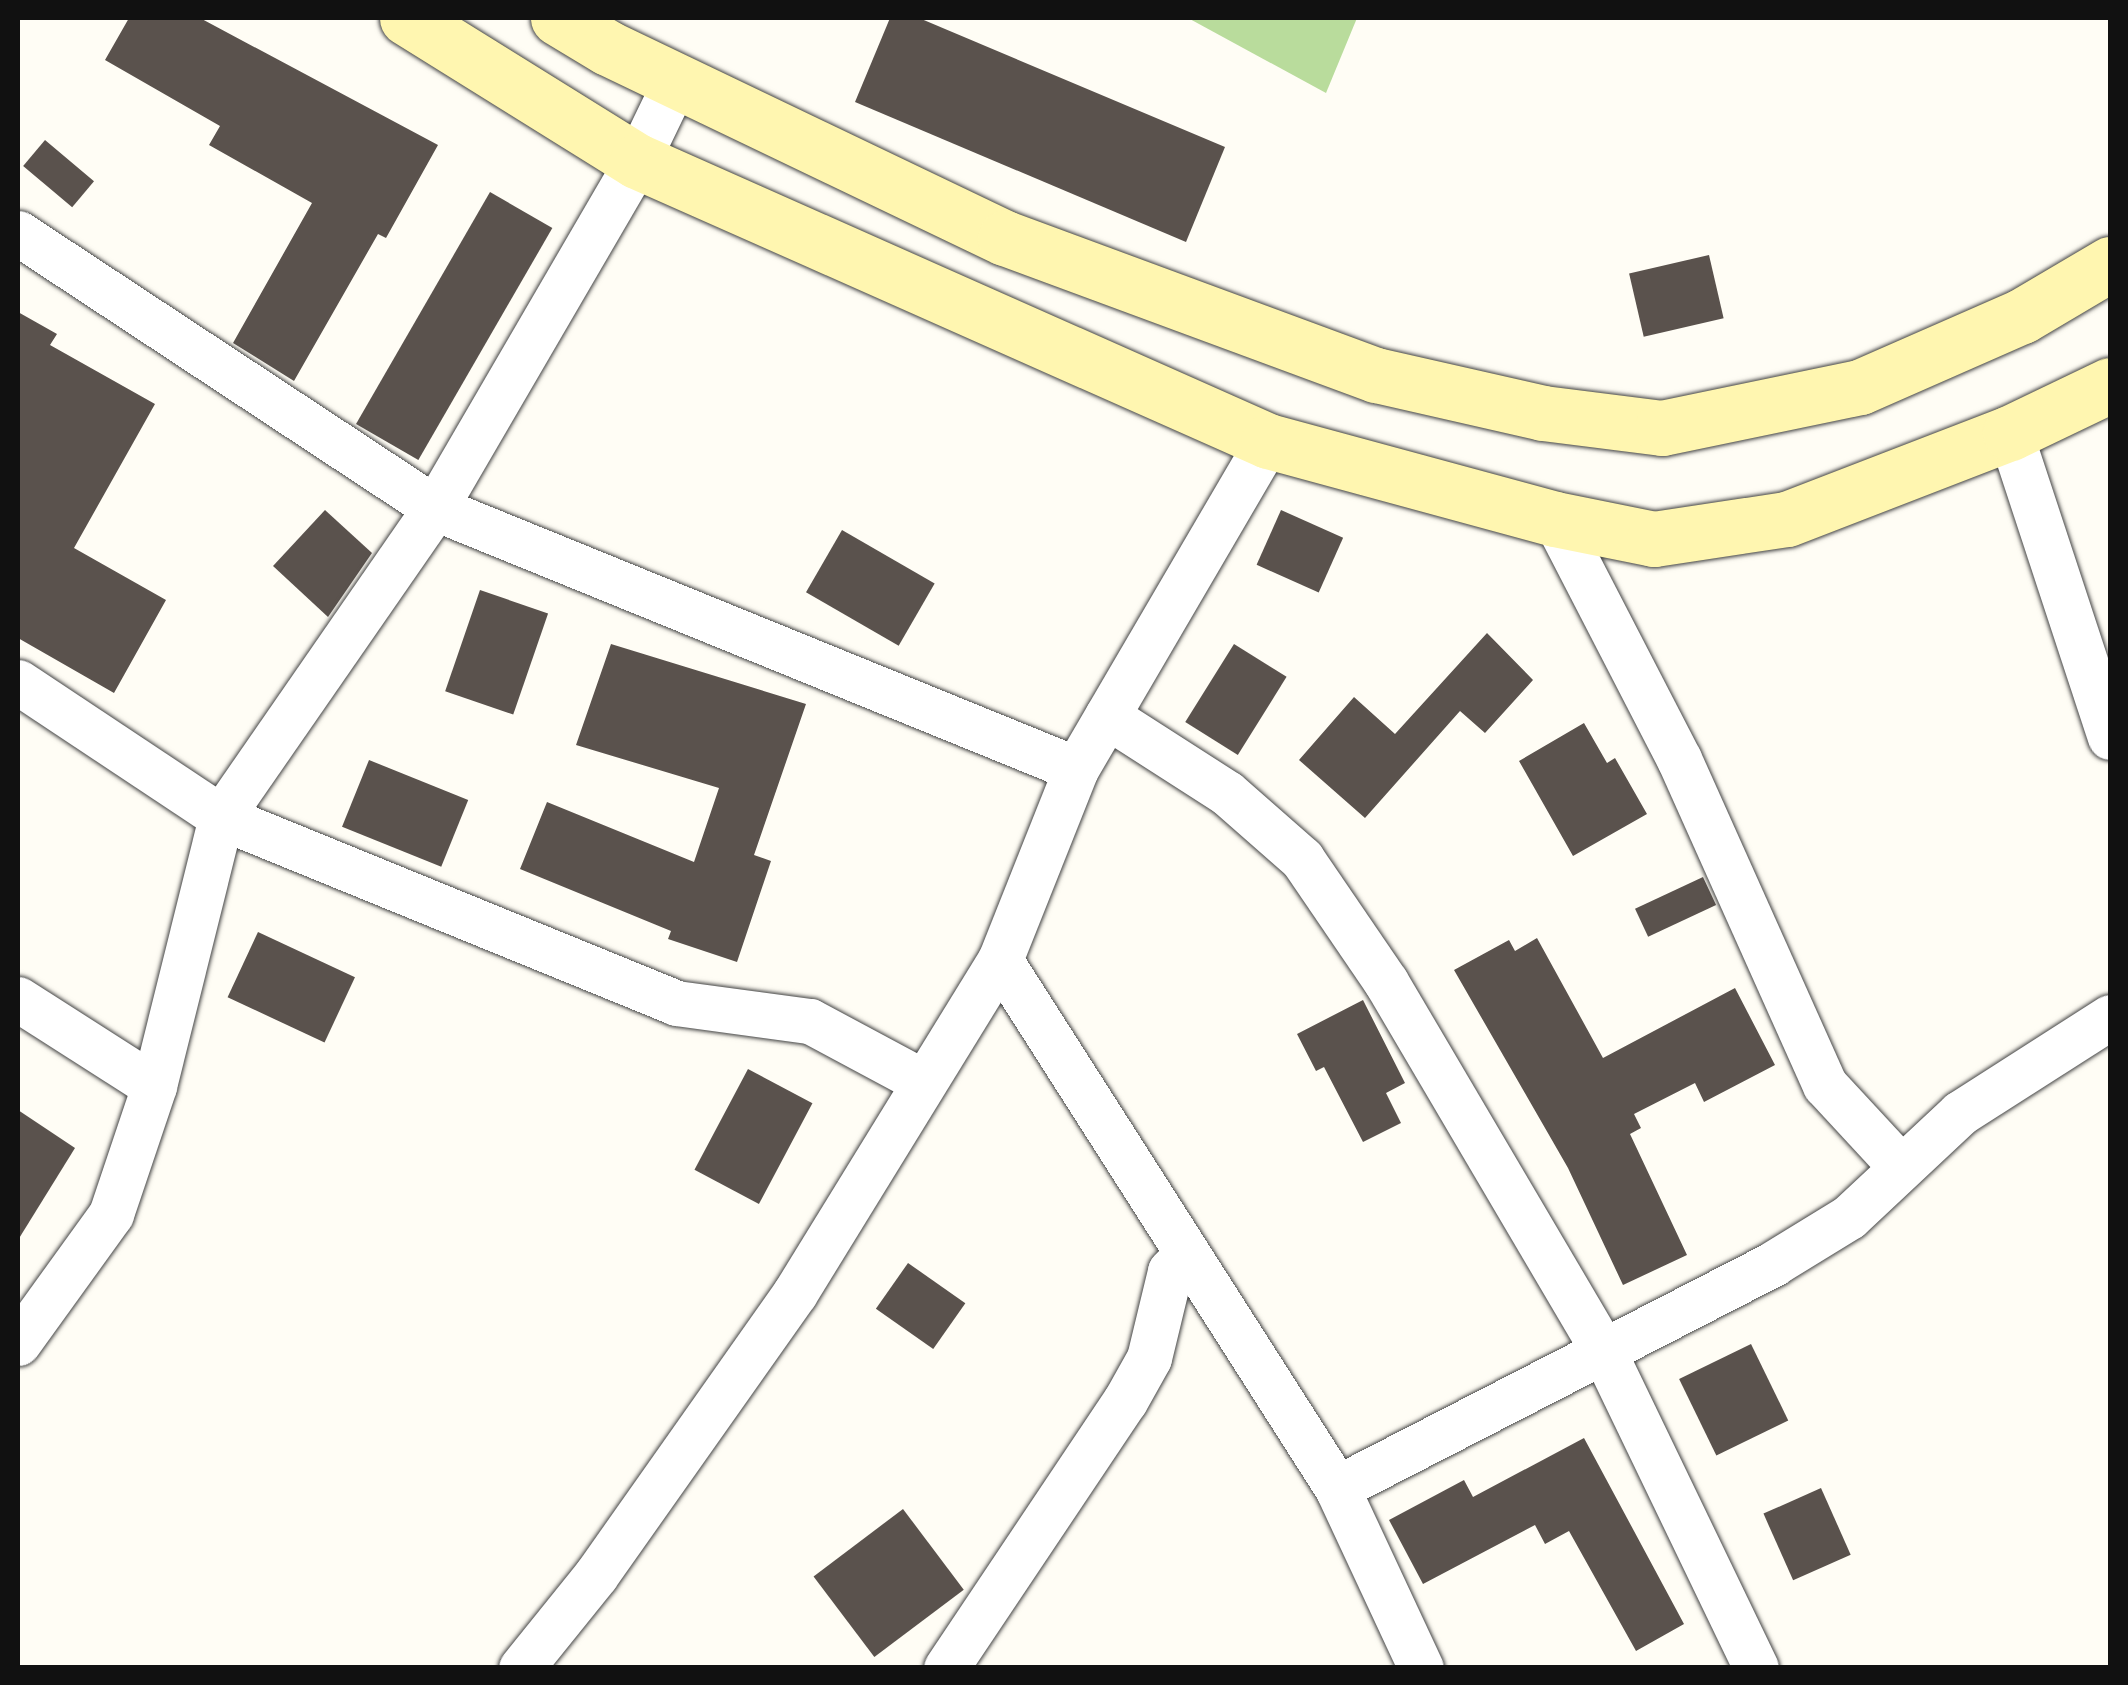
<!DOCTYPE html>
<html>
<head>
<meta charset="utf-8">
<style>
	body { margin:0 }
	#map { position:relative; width:2128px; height:1685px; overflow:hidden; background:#fffdf5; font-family:"Crimson Pro",serif }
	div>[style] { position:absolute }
	.forest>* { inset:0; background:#b9dc9c }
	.building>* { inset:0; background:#5a524d; transform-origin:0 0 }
	.roads { filter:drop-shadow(0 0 2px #444) drop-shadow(0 0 2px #444) }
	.minor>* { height:45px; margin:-22.5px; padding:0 22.5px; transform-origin:22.5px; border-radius:22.5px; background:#fff }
	.secondary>* { height:55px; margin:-27.5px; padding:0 27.5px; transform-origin:27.5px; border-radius:27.5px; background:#fff6b0 }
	span { translate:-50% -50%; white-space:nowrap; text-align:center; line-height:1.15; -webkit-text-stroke:10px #fff; paint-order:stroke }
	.frame { position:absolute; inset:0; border:20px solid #111; pointer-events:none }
</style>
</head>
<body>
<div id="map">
	<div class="forest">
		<div style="clip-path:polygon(1188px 18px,1357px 18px,1326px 93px)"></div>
	</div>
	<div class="building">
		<div style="clip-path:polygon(129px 18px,200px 18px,438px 145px,386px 238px,378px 234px,294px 381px,233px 343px,312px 203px,209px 145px,220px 126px,105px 60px)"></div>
		<div style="clip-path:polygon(890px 18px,919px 18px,1225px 147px,1186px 242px,855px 102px)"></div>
		<div style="left:45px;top:140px;width:64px;height:34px;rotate:40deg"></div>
		<div style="left:490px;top:192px;width:72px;height:268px;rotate:30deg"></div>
		<div style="left:1709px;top:255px;width:65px;height:82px;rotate:77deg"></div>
		<div style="clip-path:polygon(18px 312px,57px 334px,50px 345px,155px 404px,74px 548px,166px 600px,114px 693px,18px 638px)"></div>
		<div style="clip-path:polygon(325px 510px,372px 553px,328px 617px,273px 566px)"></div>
		<div style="left:1281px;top:510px;width:68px;height:60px;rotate:24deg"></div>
		<div style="left:842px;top:530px;width:107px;height:72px;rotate:30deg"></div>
		<div style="left:480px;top:590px;width:72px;height:107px;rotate:19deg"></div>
		<div style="clip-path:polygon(1487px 633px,1533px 680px,1485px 733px,1460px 711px,1365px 818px,1299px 760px,1354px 697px,1395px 734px)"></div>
		<div style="clip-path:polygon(611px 644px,806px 704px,754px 855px,771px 861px,737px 962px,668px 939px,671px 931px,520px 869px,547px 802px,694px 862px,719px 788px,576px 745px)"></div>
		<div style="left:1234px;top:644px;width:62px;height:92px;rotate:32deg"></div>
		<div style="clip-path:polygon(1584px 723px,1607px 763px,1615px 758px,1647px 814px,1573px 856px,1519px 761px)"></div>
		<div style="left:369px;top:760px;width:107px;height:72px;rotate:22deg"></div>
		<div style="left:1703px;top:877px;width:31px;height:75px;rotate:65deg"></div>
		<div style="left:258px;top:932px;width:107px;height:72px;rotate:25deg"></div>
		<div style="clip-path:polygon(1537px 938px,1603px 1058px,1735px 988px,1775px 1065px,1704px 1102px,1695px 1083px,1634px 1114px,1641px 1128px,1630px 1134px,1687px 1255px,1623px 1285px,1568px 1168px,1454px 970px,1509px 940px,1515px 951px)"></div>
		<div style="clip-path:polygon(1363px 1000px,1405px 1083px,1386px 1093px,1401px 1123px,1363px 1142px,1324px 1067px,1316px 1071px,1297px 1034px)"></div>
		<div style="left:748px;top:1069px;width:73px;height:114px;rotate:28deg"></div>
		<div style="clip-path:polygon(18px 1110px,75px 1148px,18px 1240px)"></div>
		<div style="left:908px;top:1263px;width:70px;height:56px;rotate:35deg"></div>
		<div style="left:1751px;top:1344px;width:85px;height:80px;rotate:64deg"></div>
		<div style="clip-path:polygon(1584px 1438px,1684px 1624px,1636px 1651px,1569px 1531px,1545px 1544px,1535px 1525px,1423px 1584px,1389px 1520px,1464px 1480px,1473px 1497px)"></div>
		<div style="left:1821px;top:1488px;width:73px;height:63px;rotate:66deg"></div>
		<div style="left:903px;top:1509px;width:101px;height:112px;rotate:53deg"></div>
	</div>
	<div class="roads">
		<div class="minor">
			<div style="left:18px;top:233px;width:500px;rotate:33.4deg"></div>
			<div style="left:435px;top:508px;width:692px;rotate:22.15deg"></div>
			<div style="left:2010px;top:433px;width:320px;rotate:71.8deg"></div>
			<div style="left:1555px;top:519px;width:270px;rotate:62.7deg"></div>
			<div style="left:1679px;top:759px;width:357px;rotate:65.9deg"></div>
			<div style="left:1825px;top:1085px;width:112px;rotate:47.2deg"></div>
			<div style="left:18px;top:682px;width:244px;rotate:33.6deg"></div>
			<div style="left:221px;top:817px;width:492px;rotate:22.2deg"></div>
			<div style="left:676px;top:1003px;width:135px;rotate:7.7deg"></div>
			<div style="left:810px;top:1021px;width:127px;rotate:28.2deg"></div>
			<div style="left:1107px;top:716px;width:143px;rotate:32.7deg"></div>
			<div style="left:1227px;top:793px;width:100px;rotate:41.3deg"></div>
			<div style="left:1302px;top:859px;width:149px;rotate:55.7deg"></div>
			<div style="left:1386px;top:982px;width:427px;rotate:59.5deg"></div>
			<div style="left:1603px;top:1350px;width:353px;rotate:64.3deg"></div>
			<div style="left:1000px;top:960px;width:626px;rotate:57.45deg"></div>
			<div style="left:1337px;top:1488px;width:199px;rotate:65deg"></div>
			<div style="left:18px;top:999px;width:161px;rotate:32.6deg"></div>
			<div style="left:18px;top:1343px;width:159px;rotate:-54.2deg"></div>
			<div style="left:111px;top:1214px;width:135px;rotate:-71.4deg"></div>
			<div style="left:154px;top:1086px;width:277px;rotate:-76deg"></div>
			<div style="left:221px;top:817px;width:376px;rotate:-55.3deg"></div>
			<div style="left:435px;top:508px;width:402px;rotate:-59.8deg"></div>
			<div style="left:637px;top:161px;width:90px;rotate:-64.3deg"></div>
			<div style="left:1337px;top:1488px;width:492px;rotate:-27.2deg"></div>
			<div style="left:1774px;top:1263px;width:88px;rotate:-31.5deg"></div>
			<div style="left:1849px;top:1217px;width:152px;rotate:-43.1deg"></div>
			<div style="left:1960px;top:1113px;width:178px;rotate:-32.6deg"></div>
			<div style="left:521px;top:1668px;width:119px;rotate:-51.1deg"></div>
			<div style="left:596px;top:1575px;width:345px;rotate:-54.8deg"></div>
			<div style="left:795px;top:1293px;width:391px;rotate:-58.4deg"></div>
			<div style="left:1000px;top:960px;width:206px;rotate:-68.3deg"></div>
			<div style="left:1076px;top:769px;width:380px;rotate:-59.7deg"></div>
			<div style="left:946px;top:1668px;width:321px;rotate:-56.2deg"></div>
			<div style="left:1125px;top:1401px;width:49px;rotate:-60.8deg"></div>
			<div style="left:1149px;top:1358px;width:89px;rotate:-76.4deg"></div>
			<div style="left:1170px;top:1271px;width:23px;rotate:-45deg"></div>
		</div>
		<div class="secondary">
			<div style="left:407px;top:18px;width:271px;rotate:31.9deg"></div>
			<div style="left:637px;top:161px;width:690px;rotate:23.93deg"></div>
			<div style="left:1268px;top:441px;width:297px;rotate:15.2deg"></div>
			<div style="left:1555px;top:519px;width:101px;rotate:11.4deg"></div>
			<div style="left:1654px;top:539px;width:134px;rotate:-8.6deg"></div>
			<div style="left:1787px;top:519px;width:239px;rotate:-21.1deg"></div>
			<div style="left:2010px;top:433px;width:111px;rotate:-25.6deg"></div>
			<div style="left:558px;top:18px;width:58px;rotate:31deg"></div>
			<div style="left:608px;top:48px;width:440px;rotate:25.6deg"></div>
			<div style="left:1005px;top:238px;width:395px;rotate:20.3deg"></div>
			<div style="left:1376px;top:375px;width:171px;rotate:12.8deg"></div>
			<div style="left:1543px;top:413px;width:120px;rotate:7.2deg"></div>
			<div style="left:1662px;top:428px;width:202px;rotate:-11.7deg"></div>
			<div style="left:1860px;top:387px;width:177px;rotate:-23.7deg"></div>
			<div style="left:2022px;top:316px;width:102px;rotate:-30.6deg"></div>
		</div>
	</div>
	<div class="frame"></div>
</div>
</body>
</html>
